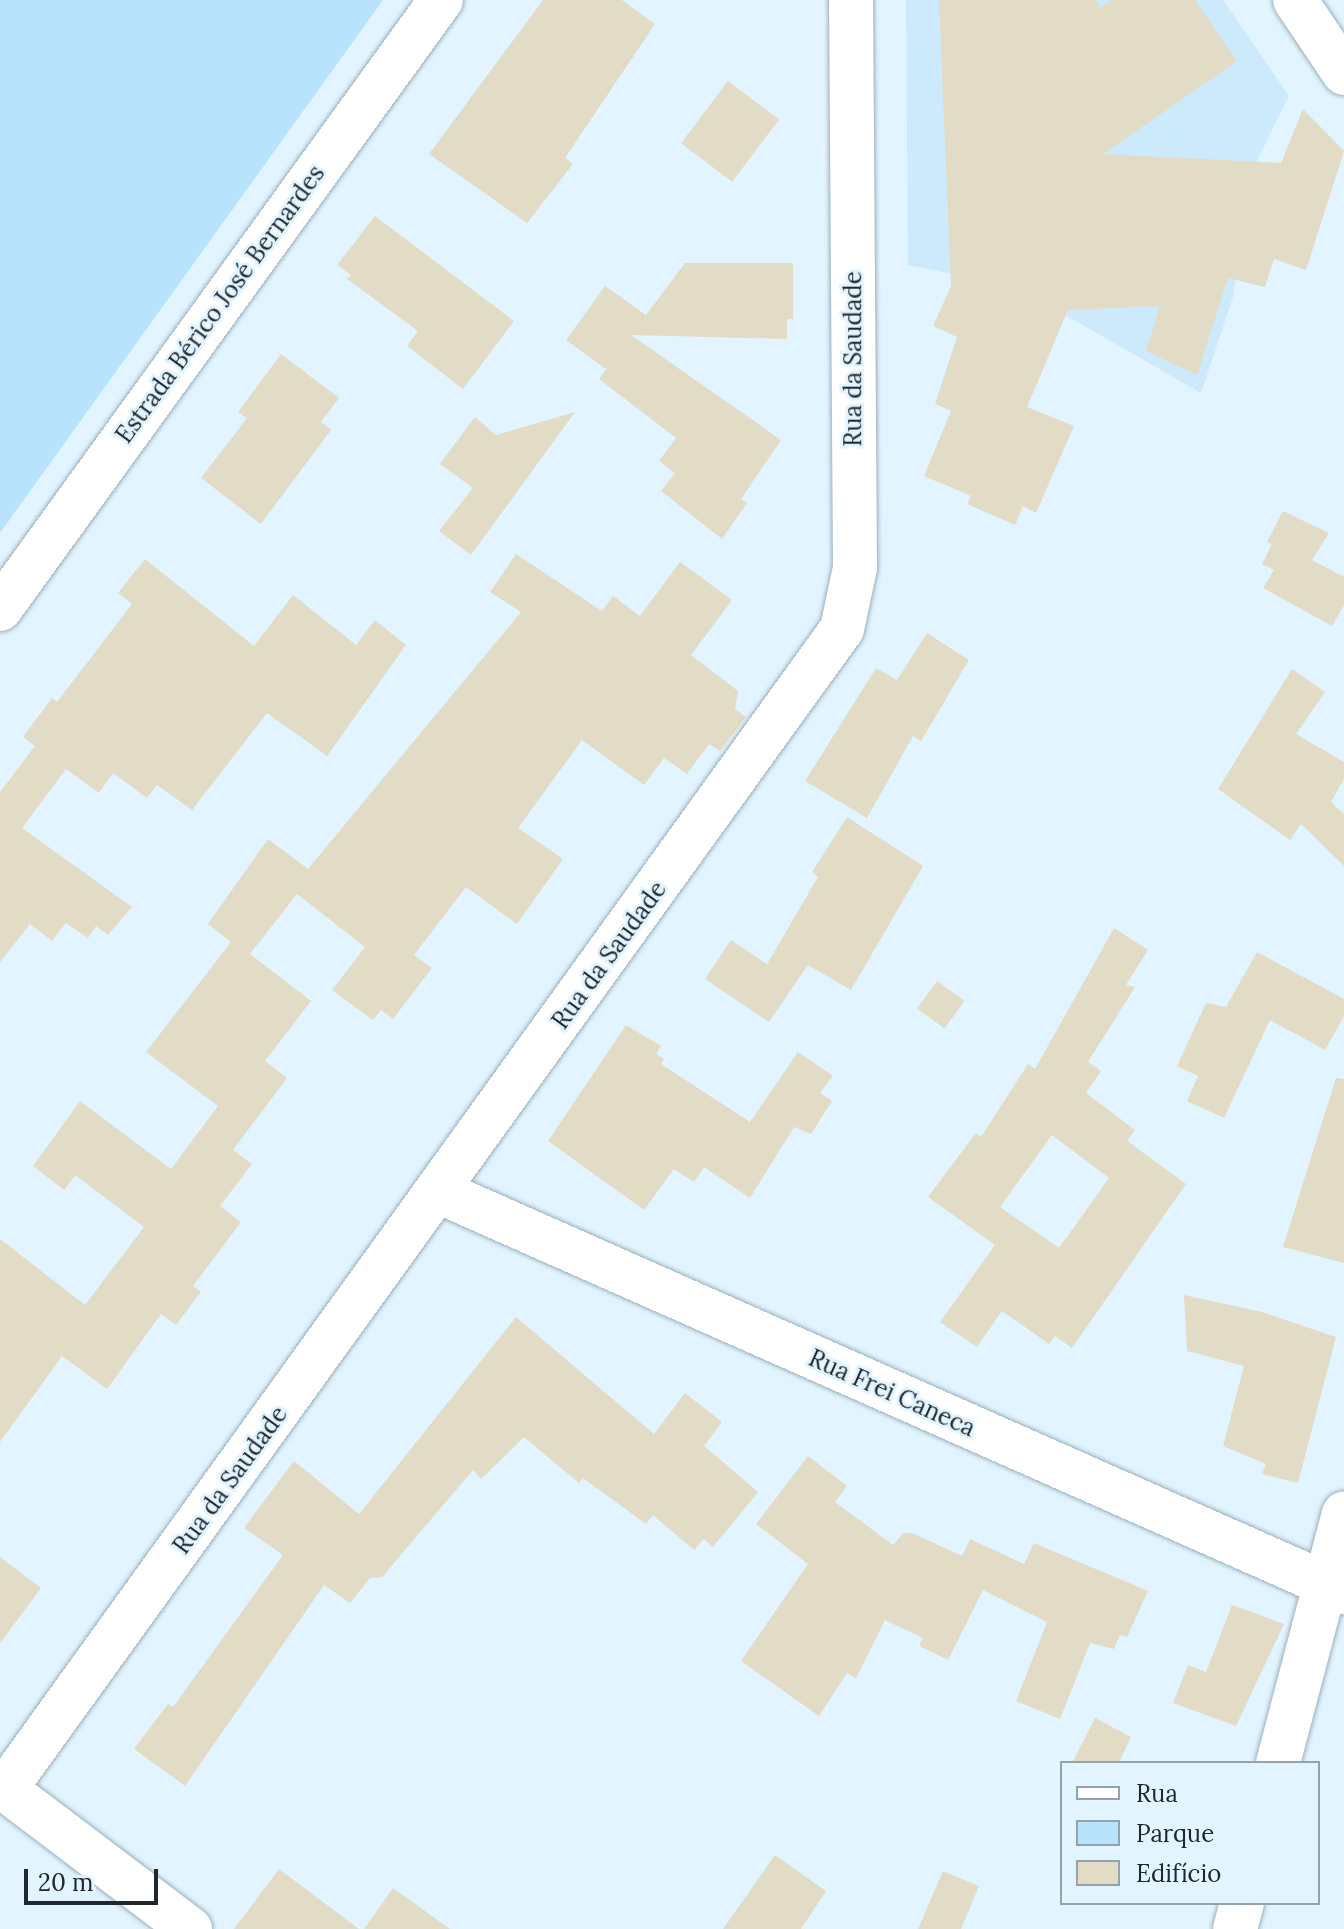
<!DOCTYPE html>
<html>
<head>
<meta charset="utf-8">
<style>
	body { margin:0 }
	#map { position:relative; width:1344px; height:1929px; overflow:hidden; background:#e2f4ff; font-family:Lora,serif }
	div>[style] { position:absolute }
	.built>* { inset:0; background:#cceafb }
	.green>* { inset:0; background:#b7e3fd }
	.building>* { inset:0; background:#e2dcc6; transform-origin:0 0 }
	.roads { filter:drop-shadow(0 0 2px #9bb0bc) drop-shadow(0 0 2px #9bb0bc) }
	.street>* { height:44px; margin:-22px; padding:0 22px; transform-origin:22px; border-radius:22px; background:#fff }
	.secondary>* { height:44px; margin:-22px; padding:0 22px; transform-origin:22px; border-radius:22px; background:#fff }
	span { translate:-50% -50%; white-space:nowrap; text-align:center; line-height:1.15; -webkit-text-stroke:6px #e2f4ff; paint-order:stroke }
	.street-label { font-size:24px; color:#20282d }
	.legend { position:absolute; left:1060px; top:1761px; width:260px; height:144px; box-sizing:border-box; background:#e2f4ff; border:2px solid #94a2ab; margin:0; padding:10px 14px; list-style:none; font-size:24px; color:#20282d }
	.legend li { display:flex; align-items:center; gap:16px; height:40px }
	.legend b { width:40px; border:2px solid #94a2ab }
	.scale { position:absolute; left:24px; top:1869px; width:134px; height:36px; box-sizing:border-box; border:4px solid #20282d; border-top:0; padding-left:10px; font-size:24px; line-height:28px; white-space:nowrap; color:#20282d; -webkit-text-stroke:6px #e2f4ff; paint-order:stroke }
</style>
</head>
<body>
<div id="map">
	<div class="built">
		<div style="clip-path:polygon(906px 0,1223px 0,1289px 96px,1250px 175px,1233px 297px,1201px 393px,1015px 286px,908px 265px)"></div>
	</div>
	<div class="green">
		<div style="clip-path:polygon(0 0,383px 0,0 533px)"></div>
	</div>
	<div class="building">
		<div style="clip-path:polygon(543px 0,622px 0,655px 24px,565px 158px,573px 164px,527px 223px,429px 154px)"></div>
		<div style="clip-path:polygon(939px 0,1096px 0,1100px 8px,1112px 0,1195px 0,1237px 61px,1103px 154px,1281px 163px,1303px 109px,1344px 151px,1306px 270px,1274px 259px,1265px 287px,1228px 278px,1197px 375px,1146px 351px,1160px 306px,1068px 310px,1027px 407px,1074px 426px,1036px 513px,1023px 506px,1015px 525px,967px 504px,971px 496px,924px 476px,951px 411px,935px 404px,957px 337px,933px 326px,951px 286px)"></div>
		<div style="left:728px;top:81px;width:64px;height:78px;rotate:37deg"></div>
		<div style="clip-path:polygon(375px 216px,514px 321px,463px 389px,407px 346px,418px 331px,347px 279px,351px 275px,337px 265px)"></div>
		<div style="clip-path:polygon(685px 263px,793px 263px,793px 319px,787px 319px,787px 339px,631px 335px,781px 440px,741px 499px,747px 503px,722px 539px,661px 491px,675px 473px,659px 461px,676px 438px,599px 379px,606px 369px,566px 340px,605px 286px,646px 315px)"></div>
		<div style="clip-path:polygon(281px 354px,339px 398px,321px 422px,331px 430px,261px 524px,201px 478px,247px 418px,238px 412px)"></div>
		<div style="clip-path:polygon(575px 412px,471px 555px,439px 531px,473px 488px,440px 464px,475px 417px,496px 435px)"></div>
		<div style="clip-path:polygon(1283px 511px,1329px 533px,1312px 560px,1344px 577px,1344px 605px,1332px 626px,1263px 588px,1274px 570px,1262px 564px,1272px 544px,1267px 542px)"></div>
		<div style="clip-path:polygon(516px 554px,602px 611px,613px 596px,640px 616px,680px 562px,732px 600px,691px 655px,738px 691px,735px 709px,746px 717px,720px 751px,709px 744px,687px 774px,664px 758px,644px 785px,582px 740px,518px 828px,563px 859px,517px 924px,466px 887px,414px 955px,432px 968px,393px 1019px,381px 1010px,373px 1020px,332px 990px,365px 947px,297px 894px,250px 954px,311px 1001px,265px 1061px,287px 1078px,233px 1150px,252px 1164px,220px 1206px,241px 1222px,193px 1286px,201px 1292px,176px 1325px,161px 1314px,107px 1389px,62px 1356px,0 1442px,0 1239px,85px 1305px,144px 1227px,75px 1175px,64px 1190px,33px 1166px,80px 1101px,171px 1169px,218px 1106px,146px 1052px,231px 942px,208px 924px,268px 839px,308px 869px,521px 612px,490px 592px)"></div>
		<div style="clip-path:polygon(145px 559px,254px 646px,293px 595px,356px 645px,375px 620px,406px 645px,327px 756px,267px 713px,192px 810px,157px 785px,147px 798px,113px 773px,99px 793px,66px 769px,22px 828px,132px 907px,108px 935px,96px 926px,88px 938px,66px 923px,52px 941px,30px 924px,0 962px,0 792px,35px 746px,23px 737px,52px 698px,57px 702px,132px 604px,118px 593px)"></div>
		<div style="clip-path:polygon(927px 633px,969px 660px,921px 741px,913px 736px,867px 818px,805px 781px,876px 668px,897px 680px)"></div>
		<div style="clip-path:polygon(1292px 669px,1325px 692px,1296px 734px,1344px 762px,1344px 779px,1331px 802px,1344px 814px,1344px 866px,1301px 824px,1290px 840px,1218px 789px)"></div>
		<div style="clip-path:polygon(847px 817px,923px 866px,851px 990px,808px 965px,769px 1022px,705px 979px,731px 940px,767px 964px,818px 877px,812px 872px)"></div>
		<div style="clip-path:polygon(evenodd,1114px 928px,1148px 950px,1126px 985px,1135px 987px,1088px 1062px,1101px 1071px,1086px 1093px,1135px 1130px,1127px 1141px,1186px 1184px,1072px 1348px,1055px 1336px,1049px 1344px,1002px 1311px,977px 1347px,940px 1322px,995px 1245px,928px 1197px,976px 1133px,981px 1137px,1028px 1064px,1035px 1069px,1114px 928px,1052px 1135px,1109px 1178px,1059px 1248px,1000px 1207px,1052px 1135px)"></div>
		<div style="clip-path:polygon(1257px 952px,1344px 999px,1344px 1016px,1325px 1050px,1270px 1020px,1224px 1118px,1187px 1101px,1198px 1076px,1177px 1066px,1206px 1003px,1226px 1007px)"></div>
		<div style="left:937px;top:981px;width:34px;height:34px;rotate:36deg"></div>
		<div style="clip-path:polygon(626px 1025px,661px 1046px,656px 1054px,664px 1059px,661px 1064px,750px 1122px,798px 1052px,833px 1076px,820px 1093px,832px 1101px,811px 1134px,794px 1127px,750px 1198px,704px 1167px,694px 1182px,674px 1169px,644px 1210px,548px 1141px)"></div>
		<div style="clip-path:polygon(1336px 1078px,1344px 1079px,1344px 1263px,1283px 1247px)"></div>
		<div style="clip-path:polygon(1184px 1295px,1262px 1312px,1336px 1337px,1298px 1483px,1262px 1474px,1266px 1464px,1223px 1446px,1244px 1366px,1187px 1351px)"></div>
		<div style="clip-path:polygon(516px 1317px,654px 1434px,685px 1393px,722px 1422px,704px 1446px,758px 1492px,713px 1547px,704px 1539px,694px 1550px,653px 1515px,646px 1524px,583px 1478px,579px 1483px,524px 1437px,481px 1479px,473px 1470px,382px 1577px,370px 1578px,350px 1603px,324px 1585px,185px 1786px,134px 1749px,168px 1704px,173px 1707px,283px 1555px,244px 1528px,294px 1461px,359px 1514px)"></div>
		<div style="clip-path:polygon(808px 1456px,847px 1486px,835px 1502px,893px 1545px,903px 1533px,912px 1533px,962px 1556px,970px 1539px,1024px 1564px,1034px 1543px,1148px 1591px,1127px 1637px,1120px 1635px,1114px 1649px,1090px 1643px,1060px 1719px,1016px 1701px,1047px 1622px,983px 1590px,948px 1660px,919px 1646px,923px 1638px,885px 1620px,856px 1678px,847px 1673px,819px 1716px,741px 1661px,808px 1564px,756px 1524px)"></div>
		<div style="clip-path:polygon(0 1557px,41px 1588px,0 1643px)"></div>
		<div style="clip-path:polygon(1232px 1605px,1284px 1624px,1236px 1726px,1173px 1703px,1188px 1665px,1206px 1672px)"></div>
		<div style="clip-path:polygon(1095px 1718px,1131px 1737px,1119px 1763px,1072px 1763px)"></div>
		<div style="clip-path:polygon(775px 1855px,826px 1891px,801px 1929px,723px 1929px)"></div>
		<div style="clip-path:polygon(279px 1869px,359px 1929px,234px 1929px)"></div>
		<div style="clip-path:polygon(943px 1871px,979px 1886px,961px 1929px,918px 1929px)"></div>
		<div style="clip-path:polygon(393px 1888px,450px 1929px,364px 1929px)"></div>
	</div>
	<div class="roads">
		<div class="street">
			<div style="left:1278px;top:1763px;width:258px;rotate:-75.2deg"></div>
			<div style="left:5px;top:1789px;width:232px;rotate:37.1deg"></div>
			<div style="left:1235px;top:1929px;width:27px;rotate:-75deg"></div>
		</div>
		<div class="secondary">
			<div style="left:1295px;top:0;width:88px;rotate:56.1deg"></div>
			<div style="left:0;top:609px;width:752px;rotate:-54.09deg"></div>
			<div style="left:440px;top:1192px;width:989px;rotate:23.87deg"></div>
			<div style="left:0;top:1786px;width:6px;rotate:31deg"></div>
			<div style="left:5px;top:1789px;width:1430px;rotate:-54.19deg"></div>
			<div style="left:842px;top:629px;width:62px;rotate:-78deg"></div>
			<div style="left:855px;top:568px;width:568px;rotate:-90.4deg"></div>
		</div>
	</div>
	<div class="street-label">
		<span style="left:220px;top:304px;rotate:-54deg">Estrada Bérico José Bernardes</span>
		<span style="left:853px;top:359px;rotate:-90deg">Rua da Saudade</span>
		<span style="left:609px;top:955px;rotate:-54deg">Rua da Saudade</span>
		<span style="left:892px;top:1393px;rotate:24deg">Rua Frei Caneca</span>
		<span style="left:230px;top:1480px;rotate:-54deg">Rua da Saudade</span>
	</div>
	<ul class="legend">
	<li><b style="height:10px;background:#fff"></b>Rua</li>
	<li><b style="height:22px;background:#b7e3fd"></b>Parque</li>
	<li><b style="height:22px;background:#e2dcc6"></b>Edifício</li>
	</ul>
	<div class="scale">20 m</div>
</div>
</body>
</html>
